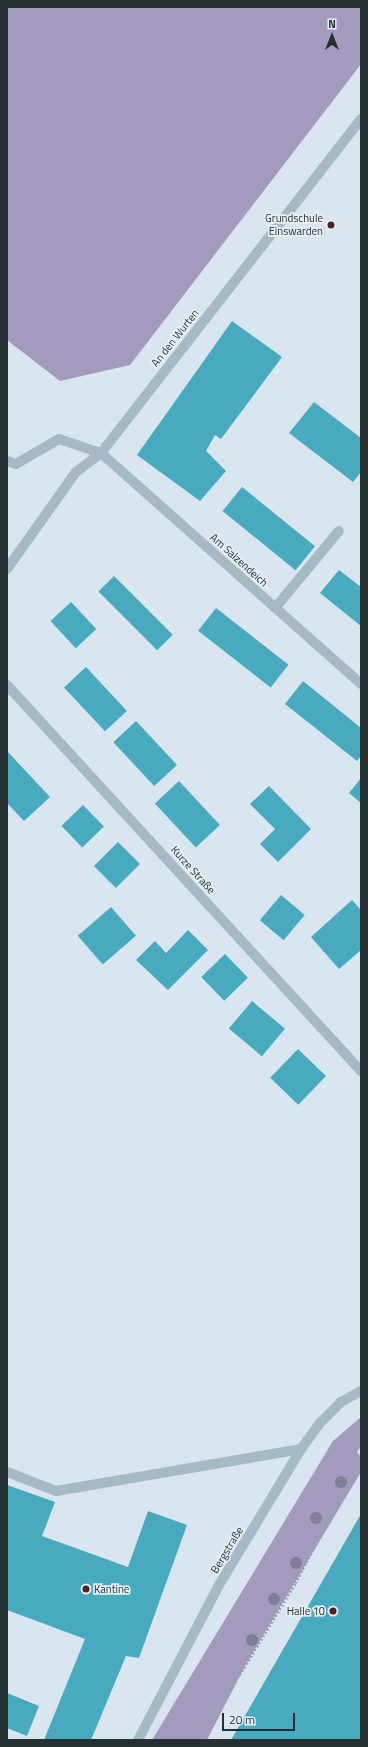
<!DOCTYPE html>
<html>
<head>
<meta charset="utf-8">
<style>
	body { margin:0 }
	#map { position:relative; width:368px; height:1747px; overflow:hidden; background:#d9e5ef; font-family:"Titillium Web",sans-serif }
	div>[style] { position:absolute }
	.green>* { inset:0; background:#a39abd }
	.building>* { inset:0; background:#48aabf; transform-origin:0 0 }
	.path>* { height:2.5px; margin-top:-1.25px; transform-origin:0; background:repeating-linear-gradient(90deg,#90a6b2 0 2px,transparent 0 4px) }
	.lane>* { height:10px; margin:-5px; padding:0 5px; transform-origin:5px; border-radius:5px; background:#a6bac6 }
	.street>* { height:10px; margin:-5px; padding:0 5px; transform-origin:5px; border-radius:5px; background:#a6bac6 }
	.trees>* { width:12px; height:12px; margin:-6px; border-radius:50%; background:#7f7f98 }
	.dots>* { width:11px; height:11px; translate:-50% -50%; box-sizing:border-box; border:2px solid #e5eff8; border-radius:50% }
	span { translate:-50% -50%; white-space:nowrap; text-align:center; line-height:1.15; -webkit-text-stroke:3.5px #e5eff8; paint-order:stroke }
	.poi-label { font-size:11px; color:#263033 }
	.right { translate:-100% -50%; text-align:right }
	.left { translate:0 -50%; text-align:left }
	.street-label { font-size:11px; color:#263033 }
	.frame { position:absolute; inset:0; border:8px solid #263033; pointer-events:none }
	.north { position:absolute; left:312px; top:16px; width:40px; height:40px; -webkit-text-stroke:3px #e5eff8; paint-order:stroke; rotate:0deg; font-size:11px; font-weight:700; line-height:16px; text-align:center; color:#263033 }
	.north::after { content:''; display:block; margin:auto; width:14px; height:18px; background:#263033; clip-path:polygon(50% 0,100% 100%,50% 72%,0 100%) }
	.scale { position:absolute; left:222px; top:1713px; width:73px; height:18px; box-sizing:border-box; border:2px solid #263033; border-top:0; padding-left:5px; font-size:12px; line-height:14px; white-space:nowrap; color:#263033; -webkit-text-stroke:3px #e5eff8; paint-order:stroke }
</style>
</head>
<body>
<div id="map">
	<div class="green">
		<div style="clip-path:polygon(7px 7px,361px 7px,361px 64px,130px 365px,60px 381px,7px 340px)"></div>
		<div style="clip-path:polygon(361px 1417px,361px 1446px,357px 1452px,361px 1457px,361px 1472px,246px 1664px,207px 1740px,152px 1740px,333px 1441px)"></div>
	</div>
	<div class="building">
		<div style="clip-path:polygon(232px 321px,282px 357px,221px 439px,215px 435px,206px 451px,226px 471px,200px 501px,137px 455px)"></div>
		<div style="clip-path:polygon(314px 402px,361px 438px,361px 472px,353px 482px,289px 433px)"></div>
		<div style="left:242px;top:487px;width:94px;height:31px;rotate:39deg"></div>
		<div style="clip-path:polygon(339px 570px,361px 587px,361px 626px,320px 593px)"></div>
		<div style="left:114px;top:576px;width:83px;height:22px;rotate:45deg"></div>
		<div style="left:71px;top:602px;width:37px;height:28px;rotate:47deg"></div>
		<div style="left:216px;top:608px;width:92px;height:29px;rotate:38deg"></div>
		<div style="left:86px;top:667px;width:60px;height:30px;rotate:47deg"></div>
		<div style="clip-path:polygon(303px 681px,361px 728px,361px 756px,357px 761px,285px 704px)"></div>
		<div style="left:136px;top:721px;width:60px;height:31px;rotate:47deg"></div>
		<div style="clip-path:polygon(7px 751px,50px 797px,24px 821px,7px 803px)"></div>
		<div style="clip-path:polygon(361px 778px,361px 803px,349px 793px)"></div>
		<div style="left:179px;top:781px;width:60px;height:33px;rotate:47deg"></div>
		<div style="clip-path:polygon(269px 786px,311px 829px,278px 862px,260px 844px,275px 829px,250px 804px)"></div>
		<div style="left:83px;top:805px;width:30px;height:30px;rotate:46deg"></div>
		<div style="left:118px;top:842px;width:31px;height:34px;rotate:45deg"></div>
		<div style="left:281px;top:895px;width:31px;height:33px;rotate:40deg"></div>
		<div style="clip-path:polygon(352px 900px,361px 910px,361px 950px,339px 969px,311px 937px)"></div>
		<div style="left:111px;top:907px;width:38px;height:44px;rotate:49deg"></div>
		<div style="clip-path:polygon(188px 930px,208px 950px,168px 990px,136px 960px,155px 941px,166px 953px)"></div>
		<div style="left:225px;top:954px;width:33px;height:33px;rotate:46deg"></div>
		<div style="left:252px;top:1001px;width:43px;height:36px;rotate:40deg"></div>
		<div style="left:298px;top:1049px;width:39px;height:40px;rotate:44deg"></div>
		<div style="clip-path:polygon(7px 1485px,55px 1502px,42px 1536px,128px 1567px,148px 1511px,187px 1525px,139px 1658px,126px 1656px,91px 1740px,44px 1740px,85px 1639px,7px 1610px)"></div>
		<div style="clip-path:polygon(361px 1514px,361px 1740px,231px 1740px,250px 1707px)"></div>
		<div style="clip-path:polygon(7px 1693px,39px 1706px,27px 1736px,7px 1728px)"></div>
	</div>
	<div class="path">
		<div style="left:187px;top:1740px;width:56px;rotate:-48.6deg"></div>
		<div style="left:224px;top:1698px;width:40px;rotate:-57.1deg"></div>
		<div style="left:246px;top:1664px;width:95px;rotate:-58.8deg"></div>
		<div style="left:295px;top:1583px;width:141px;rotate:-62.2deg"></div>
	</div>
	<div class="lane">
		<div style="left:7px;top:461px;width:9px;rotate:18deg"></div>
		<div style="left:16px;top:464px;width:50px;rotate:-30.2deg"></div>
		<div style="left:59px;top:439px;width:44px;rotate:18.4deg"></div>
		<div style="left:275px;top:608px;width:100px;rotate:-50.3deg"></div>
		<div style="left:7px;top:1472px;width:53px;rotate:21.2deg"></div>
		<div style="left:56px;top:1491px;width:249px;rotate:-9.7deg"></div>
	</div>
	<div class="street">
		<div style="left:101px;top:453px;width:348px;rotate:41.6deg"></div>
		<div style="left:7px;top:569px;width:119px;rotate:-54.6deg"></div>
		<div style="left:76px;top:472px;width:31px;rotate:-37deg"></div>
		<div style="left:101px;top:453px;width:423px;rotate:-52.1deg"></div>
		<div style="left:7px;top:685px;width:524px;rotate:47.48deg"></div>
		<div style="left:138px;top:1740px;width:175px;rotate:-62.4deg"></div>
		<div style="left:219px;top:1585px;width:159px;rotate:-58.9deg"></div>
		<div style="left:301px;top:1449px;width:32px;rotate:-54deg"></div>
		<div style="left:320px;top:1423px;width:30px;rotate:-45deg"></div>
		<div style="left:341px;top:1402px;width:23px;rotate:-29deg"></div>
	</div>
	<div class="trees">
		<div style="left:341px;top:1482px"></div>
		<div style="left:316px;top:1518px"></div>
		<div style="left:296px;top:1563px"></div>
		<div style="left:274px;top:1599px"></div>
		<div style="left:252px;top:1640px"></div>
	</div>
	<div class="dots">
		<div style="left:331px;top:225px;background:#521f1f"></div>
		<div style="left:86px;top:1589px;background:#521f1f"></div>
		<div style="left:333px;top:1611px;background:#521f1f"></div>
	</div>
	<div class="poi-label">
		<span class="right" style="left:323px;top:225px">Grundschule<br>Einswarden</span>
		<span class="left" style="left:94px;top:1589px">Kantine</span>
		<span class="right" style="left:325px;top:1611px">Halle 10</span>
	</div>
	<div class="street-label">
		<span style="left:175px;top:338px;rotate:-52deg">An den Wurten</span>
		<span style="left:239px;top:560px;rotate:42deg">Am Salzendeich</span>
		<span style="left:193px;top:870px;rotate:48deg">Kurze Straße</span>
		<span style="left:227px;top:1550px;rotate:-59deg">Bergstraße</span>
	</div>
	<div class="frame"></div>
	<div class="north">N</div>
	<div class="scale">20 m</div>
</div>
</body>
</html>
